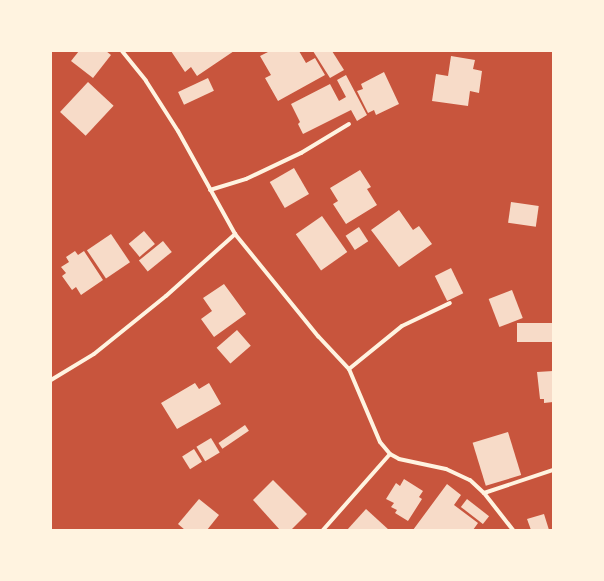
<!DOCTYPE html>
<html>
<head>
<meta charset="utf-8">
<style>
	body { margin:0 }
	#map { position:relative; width:604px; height:581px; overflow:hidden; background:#c8553d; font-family:Arial,sans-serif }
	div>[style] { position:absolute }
	.building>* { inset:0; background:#f7dbc8; transform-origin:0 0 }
	.minor>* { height:4px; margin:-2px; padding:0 2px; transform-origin:2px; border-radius:2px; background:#fff3e0 }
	span { translate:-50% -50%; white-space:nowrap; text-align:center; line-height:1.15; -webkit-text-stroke:3px #fff3e0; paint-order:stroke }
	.frame { position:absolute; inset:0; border:52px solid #fff3e0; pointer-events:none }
</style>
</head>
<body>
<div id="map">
	<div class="building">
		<div style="clip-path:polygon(79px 51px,106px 51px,111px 55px,93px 78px,71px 61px)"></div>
		<div style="clip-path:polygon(171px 51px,234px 51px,197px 76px,191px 67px,185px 72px)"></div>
		<div style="clip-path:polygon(270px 51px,299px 51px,306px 63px,315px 58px,325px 75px,278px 101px,265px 78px,271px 75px,260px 56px)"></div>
		<div style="clip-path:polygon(313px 51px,332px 51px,344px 70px,330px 78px)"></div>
		<div style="clip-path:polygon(451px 56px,475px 60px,473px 69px,482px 71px,479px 93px,470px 91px,468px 106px,432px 101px,436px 74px,448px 76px)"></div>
		<div style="clip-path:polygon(384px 72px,399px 104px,376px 115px,374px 110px,368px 113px,357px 91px,363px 89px,361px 84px)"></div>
		<div style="clip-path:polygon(346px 75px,367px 115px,357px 121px,351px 110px,303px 134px,298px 124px,300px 122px,291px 104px,330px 84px,339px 101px,346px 97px,337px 80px)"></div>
		<div style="left:208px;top:78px;width:14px;height:33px;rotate:65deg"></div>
		<div style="left:88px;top:82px;width:35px;height:41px;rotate:43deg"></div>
		<div style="left:294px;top:168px;width:30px;height:28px;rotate:60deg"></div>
		<div style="clip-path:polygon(360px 170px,371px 187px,367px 189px,377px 205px,346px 224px,333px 204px,338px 201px,330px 188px)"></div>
		<div style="left:511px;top:202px;width:28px;height:21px;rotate:8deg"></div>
		<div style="clip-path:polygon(399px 210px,413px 230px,419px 226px,432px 244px,399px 267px,371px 230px)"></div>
		<div style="left:322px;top:216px;width:44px;height:32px;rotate:55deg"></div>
		<div style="left:359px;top:227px;width:17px;height:16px;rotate:57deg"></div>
		<div style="left:144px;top:231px;width:17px;height:20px;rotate:50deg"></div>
		<div style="left:111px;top:234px;width:34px;height:29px;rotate:56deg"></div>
		<div style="left:163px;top:241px;width:14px;height:31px;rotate:51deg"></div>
		<div style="clip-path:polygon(75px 251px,78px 255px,84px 251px,103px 280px,81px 295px,76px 287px,72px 290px,62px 276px,66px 273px,61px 267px,69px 262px,66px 257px)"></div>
		<div style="left:451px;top:268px;width:28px;height:18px;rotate:64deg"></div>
		<div style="clip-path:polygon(224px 284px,246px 314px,214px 337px,201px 319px,212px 311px,203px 298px)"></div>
		<div style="left:512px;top:290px;width:30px;height:25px;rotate:69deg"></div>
		<div style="left:553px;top:323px;width:19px;height:36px;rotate:90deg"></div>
		<div style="left:237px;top:330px;width:21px;height:27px;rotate:49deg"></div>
		<div style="clip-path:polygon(553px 371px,553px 402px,544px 403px,544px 399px,540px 399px,537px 372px)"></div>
		<div style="clip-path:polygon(195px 383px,199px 389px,209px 383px,221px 404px,177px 429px,161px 403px)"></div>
		<div style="left:245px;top:425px;width:7px;height:32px;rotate:56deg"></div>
		<div style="left:508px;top:432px;width:45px;height:37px;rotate:73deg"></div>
		<div style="left:211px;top:438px;width:17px;height:17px;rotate:59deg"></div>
		<div style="left:194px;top:449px;width:15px;height:14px;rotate:58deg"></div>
		<div style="clip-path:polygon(404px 479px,423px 491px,419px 497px,422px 499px,408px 521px,395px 513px,397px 510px,391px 507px,394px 503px,386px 499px,396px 483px,400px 486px)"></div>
		<div style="clip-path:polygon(273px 480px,307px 514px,291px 530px,280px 530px,253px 500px)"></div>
		<div style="clip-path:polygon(447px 484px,461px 495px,454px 505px,478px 523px,473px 530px,413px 530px)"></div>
		<div style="clip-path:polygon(199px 499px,219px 515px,207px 530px,185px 530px,178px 524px)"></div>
		<div style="left:467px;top:499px;width:28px;height:10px;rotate:38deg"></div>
		<div style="clip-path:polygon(366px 509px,389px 530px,347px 530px)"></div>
		<div style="clip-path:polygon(544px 514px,549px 530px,531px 530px,527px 519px)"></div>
	</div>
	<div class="minor">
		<div style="left:122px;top:51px;width:38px;rotate:51deg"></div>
		<div style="left:146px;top:81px;width:59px;rotate:57.4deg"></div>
		<div style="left:178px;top:131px;width:118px;rotate:61deg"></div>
		<div style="left:235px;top:234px;width:132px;rotate:50.9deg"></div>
		<div style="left:318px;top:336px;width:45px;rotate:46.8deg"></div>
		<div style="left:349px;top:369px;width:79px;rotate:67deg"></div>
		<div style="left:380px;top:442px;width:16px;rotate:50deg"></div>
		<div style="left:390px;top:454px;width:10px;rotate:29deg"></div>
		<div style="left:399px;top:459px;width:48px;rotate:12deg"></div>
		<div style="left:446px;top:469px;width:26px;rotate:25deg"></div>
		<div style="left:470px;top:480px;width:19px;rotate:43deg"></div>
		<div style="left:484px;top:493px;width:47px;rotate:51.9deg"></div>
		<div style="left:210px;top:190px;width:38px;rotate:-17deg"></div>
		<div style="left:246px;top:179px;width:61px;rotate:-25.3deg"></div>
		<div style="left:301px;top:153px;width:56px;rotate:-31.1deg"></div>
		<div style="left:349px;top:369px;width:68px;rotate:-39.1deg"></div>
		<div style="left:402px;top:326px;width:53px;rotate:-25.6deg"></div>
		<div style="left:51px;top:380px;width:50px;rotate:-31.2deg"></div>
		<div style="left:94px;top:354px;width:92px;rotate:-38.9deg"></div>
		<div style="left:166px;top:296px;width:93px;rotate:-41.9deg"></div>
		<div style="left:484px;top:493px;width:73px;rotate:-18.4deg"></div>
		<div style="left:323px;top:530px;width:101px;rotate:-48.6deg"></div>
	</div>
	<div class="frame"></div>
</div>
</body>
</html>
